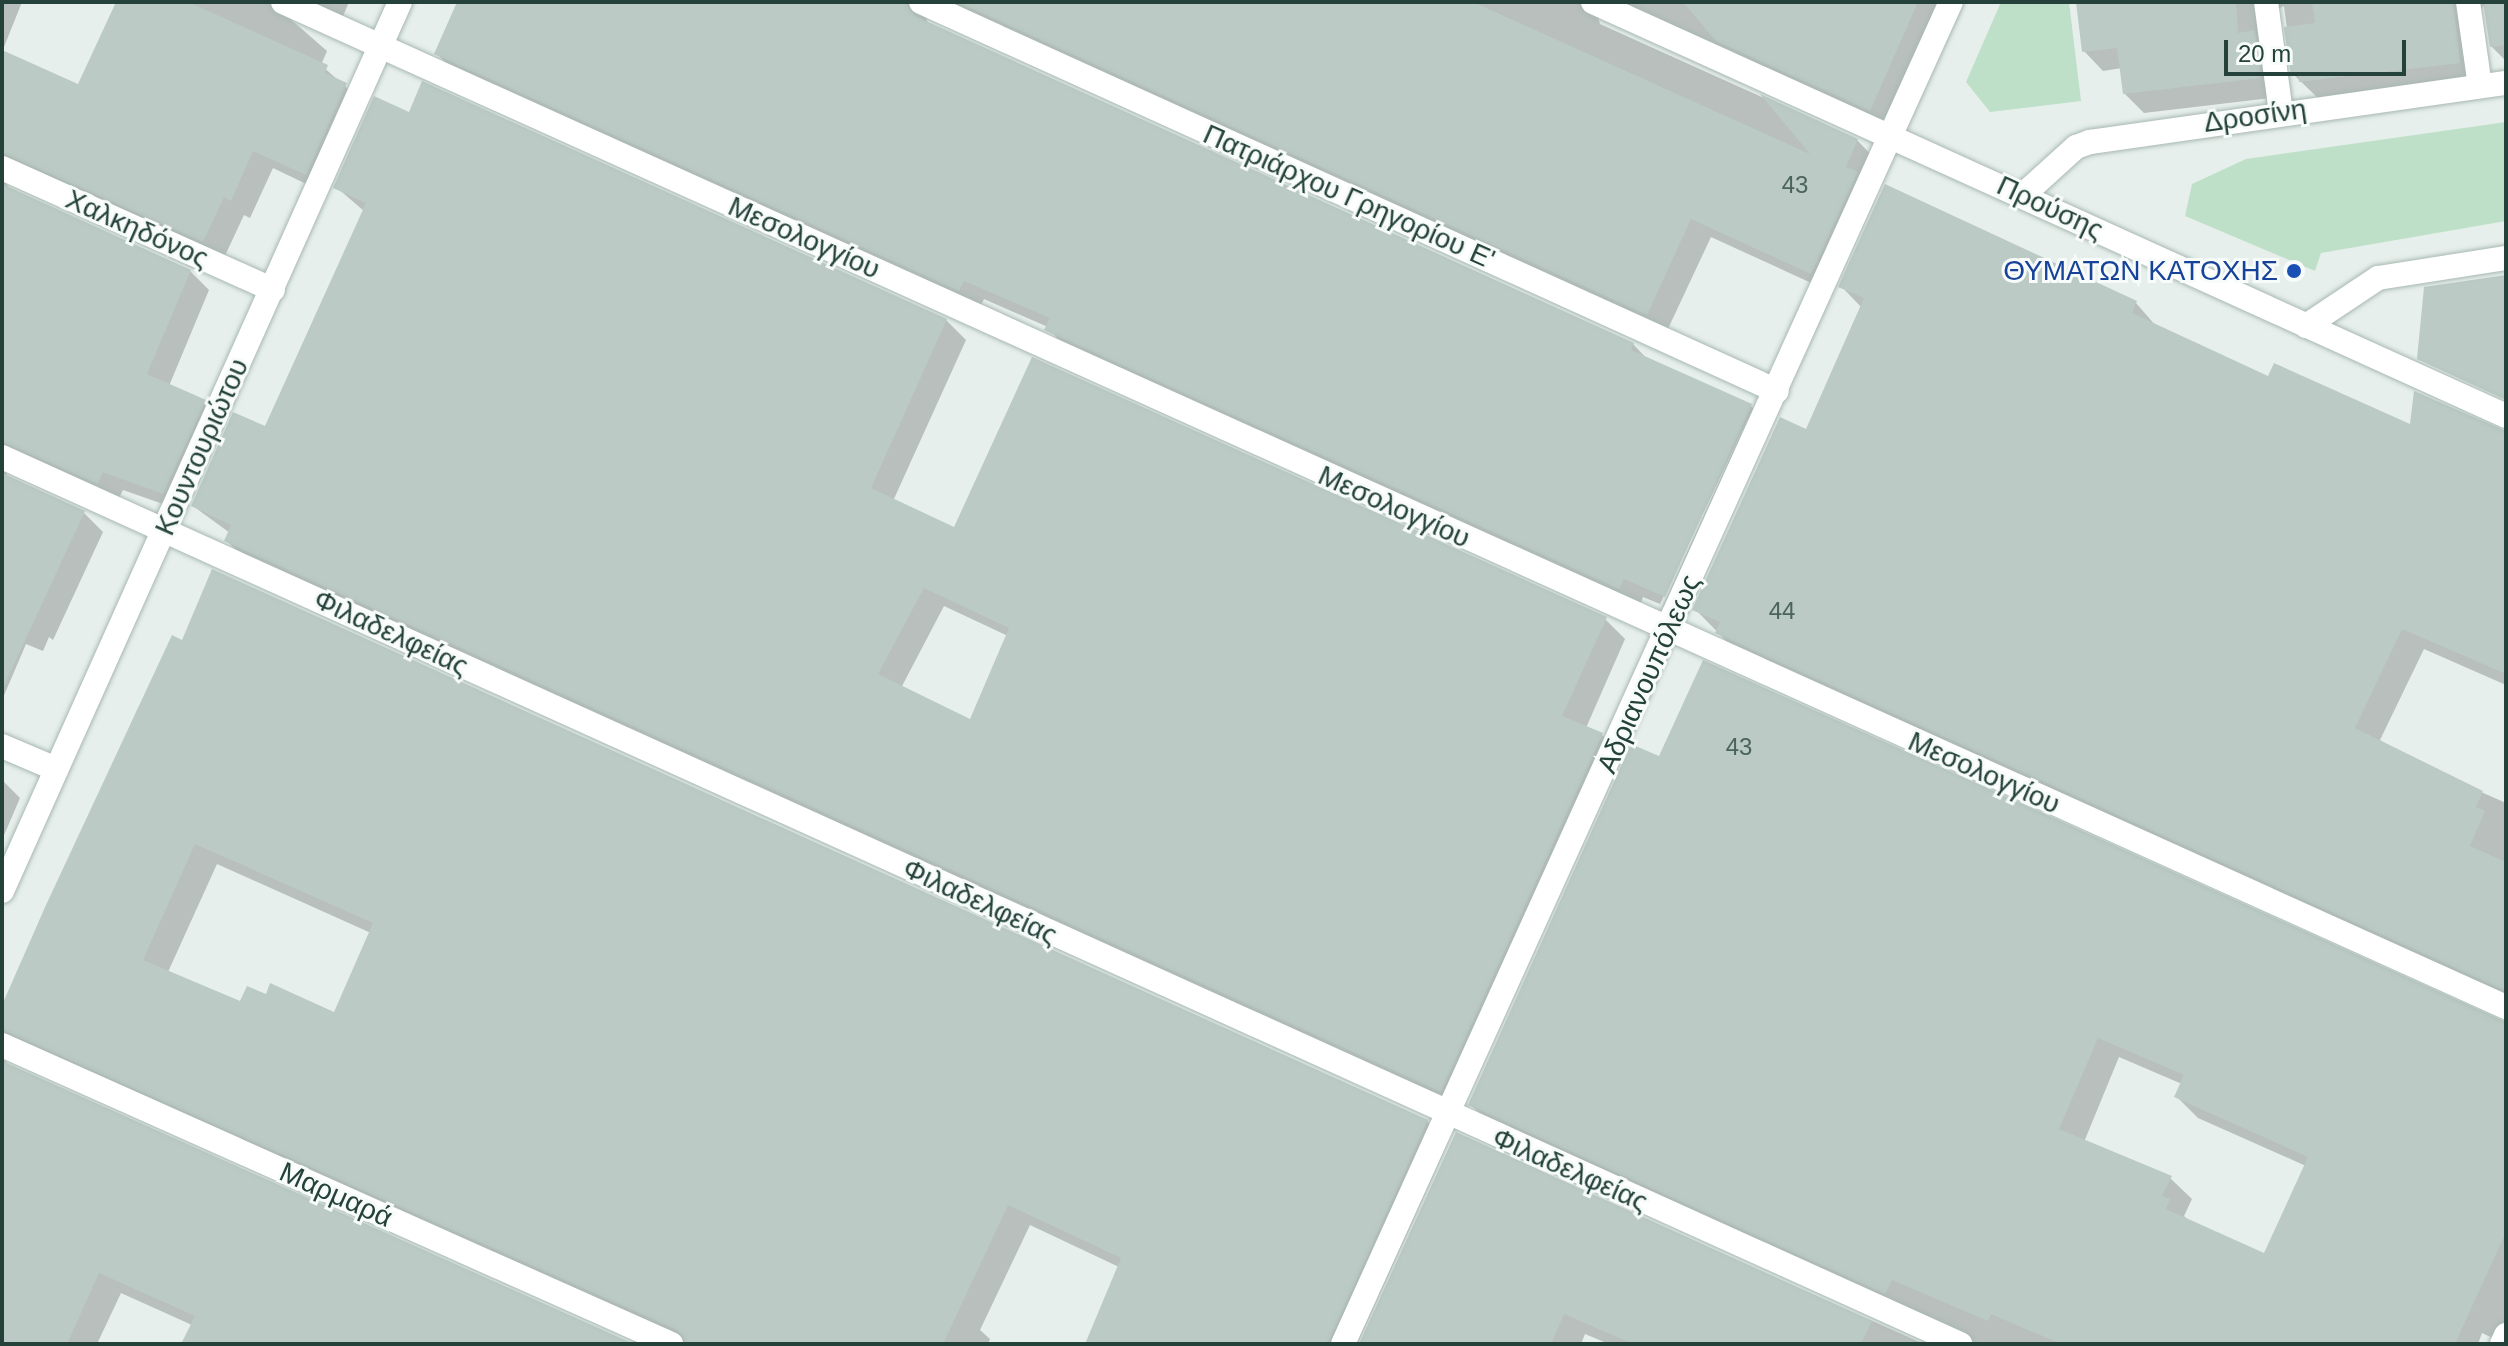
<!DOCTYPE html>
<html>
<head>
<meta charset="utf-8">
<style>
	body { margin:0 }
	#map { position:relative; width:2508px; height:1346px; overflow:hidden; background:#e6efeb; font-family:Helvetica,sans-serif }
	div>[style] { position:absolute }
	.green>* { inset:0; background:#bfe0c8 }
	.shadow>* { inset:0; background:#0003 }
	.building>* { inset:0; background:#bbcac4 }
	.roads { filter:drop-shadow(0 0 2px #a8b8b2) drop-shadow(0 0 2px #a8b8b2) }
	.street>* { height:24px; margin:-12px; padding:0 12px; transform-origin:12px; border-radius:12px; background:#fff }
	.dots>* { width:22px; height:22px; translate:-50% -50%; box-sizing:border-box; border:4px solid #f7fbf9; border-radius:50% }
	span { translate:-50% -50%; white-space:nowrap; text-align:center; line-height:1.15; -webkit-text-stroke:6px #f7fbf9; paint-order:stroke }
	.number-label { font-size:24px; color:#4a645c }
	.number-label span { -webkit-text-stroke-width:0 }
	.street-label { font-size:28px; color:#24423a }
	.transit-label { font-size:28px; color:#164399 }
	.right { translate:-100% -50%; text-align:right }
	.frame { position:absolute; inset:0; border:4px solid #24423a; pointer-events:none }
	.scale { position:absolute; left:2224px; top:40px; width:182px; height:36px; box-sizing:border-box; border:4px solid #24423a; border-top:0; padding-left:10px; font-size:24px; line-height:28px; white-space:nowrap; color:#24423a; -webkit-text-stroke:6px #f7fbf9; paint-order:stroke }
</style>
</head>
<body>
<div id="map">
	<div class="green">
		<div style="clip-path:polygon(2001px 2px,2069px 2px,2081px 101px,1990px 112px,1966px 82px)"></div>
		<div style="clip-path:polygon(2506px 122px,2506px 221px,2321px 253px,2315px 271px,2185px 216px,2192px 184px,2246px 159px)"></div>
	</div>
	<div class="shadow">
		<div style="clip-path:polygon(2px 2px,22px 2px,2px 52px)"></div>
		<div style="clip-path:polygon(118px 2px,349px 2px,341px 21px,287px 16px,327px 51px,321px 65px,365px 104px,325px 193px,273px 168px,250px 218px,244px 215px,223px 260px,6px 182px,9px 190px,190px 271px,209px 290px,169px 386px,204px 401px,223px 420px,183px 511px,123px 490px,117px 502px,12px 464px,5px 477px,84px 513px,103px 532px,53px 640px,49px 637px,43px 651px,26px 644px,2px 700px,2px 52px,79px 87px)"></div>
		<div style="clip-path:polygon(459px 2px,1947px 2px,1890px 129px,1598px 17px,1600px 24px,1857px 140px,1876px 160px,1831px 292px,1711px 237px,1666px 333px,926px 17px,928px 24px,1633px 344px,1649px 361px,1751px 406px,1771px 425px,1684px 615px,1663px 606px,1751px 412px,1660px 604px,1643px 597px,1639px 608px,1066px 349px,1048px 327px,984px 299px,979px 309px,456px 73px,437px 54px)"></div>
		<div style="clip-path:polygon(2079px 2px,2506px 2px,2506px 61px,2491px 46px,2485px 4px,2471px 23px,2478px 82px,2320px 100px,2293px 74px,2284px 6px,2275px 10px,2279px 97px,2144px 113px,2125px 94px,2122px 68px,2103px 71px,2084px 51px)"></div>
		<div style="clip-path:polygon(evenodd,410px 114px,946px 320px,966px 340px,893px 501px,955px 530px,1605px 619px,1625px 639px,1586px 728px,1602px 735px,1622px 755px,1461px 1111px,247px 561px,227px 541px,230px 533px,193px 506px,266px 428px,364px 211px,336px 187px,410px 114px,944px 606px,1008px 636px,971px 721px,901px 688px,944px 606px)"></div>
		<div style="clip-path:polygon(1841px 286px,2136px 303px,2156px 326px,2270px 379px,2506px 469px,2506px 685px,2424px 649px,2380px 740px,2413px 762px,2506px 803px,2506px 1001px,1739px 654px,1695px 609px,1807px 431px,1862px 308px)"></div>
		<div style="clip-path:polygon(evenodd,139px 706px,1427px 1121px,1448px 1142px,1357px 1344px,1086px 1344px,1119px 1267px,1030px 1225px,980px 1330px,990px 1339px,988px 1344px,685px 1344px,31px 1052px,2px 1049px,2px 1013px,139px 706px,217px 864px,371px 933px,335px 1015px,267px 996px,241px 1004px,168px 972px,217px 864px)"></div>
		<div style="clip-path:polygon(evenodd,1660px 759px,2506px 1022px,2506px 1344px,2482px 1333px,2478px 1344px,1974px 1344px,1492px 1125px,1470px 1104px,1660px 759px,2119px 1057px,2182px 1084px,2176px 1096px,2198px 1118px,2306px 1166px,2265px 1256px,2190px 1222px,2184px 1216px,2192px 1199px,2170px 1178px,2084px 1142px,2119px 1057px)"></div>
		<div style="clip-path:polygon(2px 780px,20px 798px,2px 840px)"></div>
		<div style="clip-path:polygon(2px 1057px,10px 1067px,629px 1344px,183px 1344px,192px 1325px,121px 1293px,97px 1344px,2px 1344px)"></div>
		<div style="clip-path:polygon(1457px 1135px,1924px 1344px,1609px 1344px,1585px 1334px,1581px 1344px,1362px 1344px)"></div>
	</div>
	<div class="building">
		<div style="clip-path:polygon(116px 2px,188px 2px,328px 65px,325px 73px,347px 83px,306px 175px,253px 151px,231px 201px,224px 197px,203px 242px,2px 153px,2px 50px,78px 84px)"></div>
		<div style="clip-path:polygon(457px 2px,906px 2px,915px 16px,1634px 343px,1631px 350px,1752px 404px,1665px 597px,1624px 579px,1619px 589px,1044px 330px,1050px 318px,964px 281px,959px 291px,434px 54px)"></div>
		<div style="clip-path:polygon(957px 2px,1473px 2px,1810px 154px,1760px 94px,1858px 139px,1846px 167px,1858px 172px,1811px 274px,1691px 219px,1647px 315px)"></div>
		<div style="clip-path:polygon(1683px 2px,1918px 2px,1870px 111px,1716px 41px)"></div>
		<div style="clip-path:polygon(2076px 2px,2236px 2px,2238px 33px,2255px 30px,2261px 78px,2123px 94px,2117px 48px,2082px 52px)"></div>
		<div style="clip-path:polygon(2312px 2px,2453px 2px,2460px 63px,2299px 82px,2298px 74px,2291px 75px,2284px 27px,2315px 23px)"></div>
		<div style="clip-path:polygon(2483px 2px,2506px 2px,2506px 45px,2490px 47px)"></div>
		<div style="clip-path:polygon(evenodd,422px 81px,947px 319px,871px 488px,954px 527px,1032px 357px,1607px 617px,1562px 716px,1603px 733px,1441px 1092px,224px 541px,231px 525px,191px 506px,233px 412px,265px 426px,366px 203px,333px 188px,374px 96px,409px 112px,422px 81px,924px 588px,1009px 628px,970px 719px,878px 674px,924px 588px)"></div>
		<div style="clip-path:polygon(2px 184px,191px 270px,147px 374px,206px 400px,163px 494px,103px 472px,98px 484px,2px 442px)"></div>
		<div style="clip-path:polygon(1885px 184px,2137px 301px,2132px 313px,2268px 376px,2274px 363px,2410px 424px,2414px 391px,2506px 431px,2506px 674px,2402px 629px,2355px 728px,2483px 791px,2476px 807px,2485px 811px,2470px 846px,2506px 862px,2506px 991px,1715px 633px,1720px 622px,1692px 610px,1780px 417px,1806px 429px,1864px 298px,1838px 287px)"></div>
		<div style="clip-path:polygon(2506px 275px,2506px 400px,2417px 359px,2424px 287px)"></div>
		<div style="clip-path:polygon(2px 473px,85px 511px,2px 690px)"></div>
		<div style="clip-path:polygon(evenodd,212px 569px,1428px 1120px,1328px 1344px,1085px 1344px,1121px 1258px,1008px 1205px,943px 1344px,686px 1344px,677px 1330px,2px 1030px,2px 1005px,46px 905px,172px 635px,182px 640px,212px 569px,195px 844px,373px 923px,334px 1012px,270px 983px,266px 994px,247px 986px,240px 1001px,143px 960px,195px 844px)"></div>
		<div style="clip-path:polygon(evenodd,1703px 660px,2506px 1022px,2506px 1232px,2455px 1344px,2061px 1344px,1991px 1314px,1988px 1321px,1892px 1280px,1885px 1294px,1468px 1105px,1631px 744px,1659px 756px,1703px 660px,2098px 1038px,2184px 1075px,2174px 1097px,2308px 1157px,2264px 1253px,2166px 1209px,2170px 1199px,2162px 1196px,2172px 1176px,2059px 1129px,2098px 1038px)"></div>
		<div style="clip-path:polygon(2px 1061px,634px 1344px,181px 1344px,195px 1316px,99px 1273px,67px 1344px,2px 1344px)"></div>
		<div style="clip-path:polygon(1456px 1132px,1872px 1321px,1861px 1344px,1633px 1344px,1564px 1314px,1551px 1344px,1359px 1344px)"></div>
	</div>
	<div class="roads">
		<div class="street">
			<div style="left:283px;top:2px;width:2440px;rotate:24.33deg"></div>
			<div style="left:921px;top:2px;width:940px;rotate:24.44deg"></div>
			<div style="left:1593px;top:2px;width:1002px;rotate:24.39deg"></div>
			<div style="left:2266px;top:2px;width:112px;rotate:82.3deg"></div>
			<div style="left:2468px;top:2px;width:85px;rotate:81.9deg"></div>
			<div style="left:2px;top:168px;width:297px;rotate:24.2deg"></div>
			<div style="left:2023px;top:195px;width:72px;rotate:-42.2deg"></div>
			<div style="left:2076px;top:147px;width:15px;rotate:-20deg"></div>
			<div style="left:2090px;top:142px;width:420px;rotate:-8.1deg"></div>
			<div style="left:2306px;top:326px;width:87px;rotate:-33.7deg"></div>
			<div style="left:2378px;top:278px;width:130px;rotate:-8.9deg"></div>
			<div style="left:2px;top:457px;width:2150px;rotate:24.37deg"></div>
			<div style="left:2px;top:746px;width:59px;rotate:23.1deg"></div>
			<div style="left:2px;top:891px;width:974px;rotate:-65.88deg"></div>
			<div style="left:2px;top:1045px;width:733px;rotate:24.08deg"></div>
			<div style="left:1343px;top:1344px;width:1473px;rotate:-65.63deg"></div>
			<div style="left:2502px;top:1344px;width:10px;rotate:-66deg"></div>
		</div>
	</div>
	<div class="dots">
		<div style="left:2294px;top:271px;background:#1a4fb4"></div>
	</div>
	<div class="number-label">
		<span style="left:1795px;top:185px">43</span>
		<span style="left:1782px;top:611px">44</span>
		<span style="left:1739px;top:747px">43</span>
	</div>
	<div class="street-label">
		<span style="left:2255px;top:116px;rotate:-8deg">Δροσίνη</span>
		<span style="left:1349px;top:197px;rotate:24deg">Πατριάρχου Γρηγορίου Ε'</span>
		<span style="left:2050px;top:208px;rotate:25deg">Προύσης</span>
		<span style="left:137px;top:229px;rotate:24deg">Χαλκηδόνος</span>
		<span style="left:804px;top:238px;rotate:24deg">Μεσολογγίου</span>
		<span style="left:202px;top:447px;rotate:-66deg">Κουντουριώτου</span>
		<span style="left:1394px;top:507px;rotate:24deg">Μεσολογγίου</span>
		<span style="left:391px;top:633px;rotate:25deg">Φιλαδελφείας</span>
		<span style="left:1649px;top:674px;rotate:-66deg">Αδριανουπόλεως</span>
		<span style="left:1984px;top:773px;rotate:24deg">Μεσολογγίου</span>
		<span style="left:980px;top:902px;rotate:25deg">Φιλαδελφείας</span>
		<span style="left:1570px;top:1170px;rotate:24deg">Φιλαδελφείας</span>
		<span style="left:336px;top:1195px;rotate:24deg">Μαρμαρά</span>
	</div>
	<div class="transit-label">
		<span class="right" style="left:2278px;top:271px">ΘΥΜΑΤΩΝ ΚΑΤΟΧΗΣ</span>
	</div>
	<div class="frame"></div>
	<div class="scale">20 m</div>
</div>
</body>
</html>
